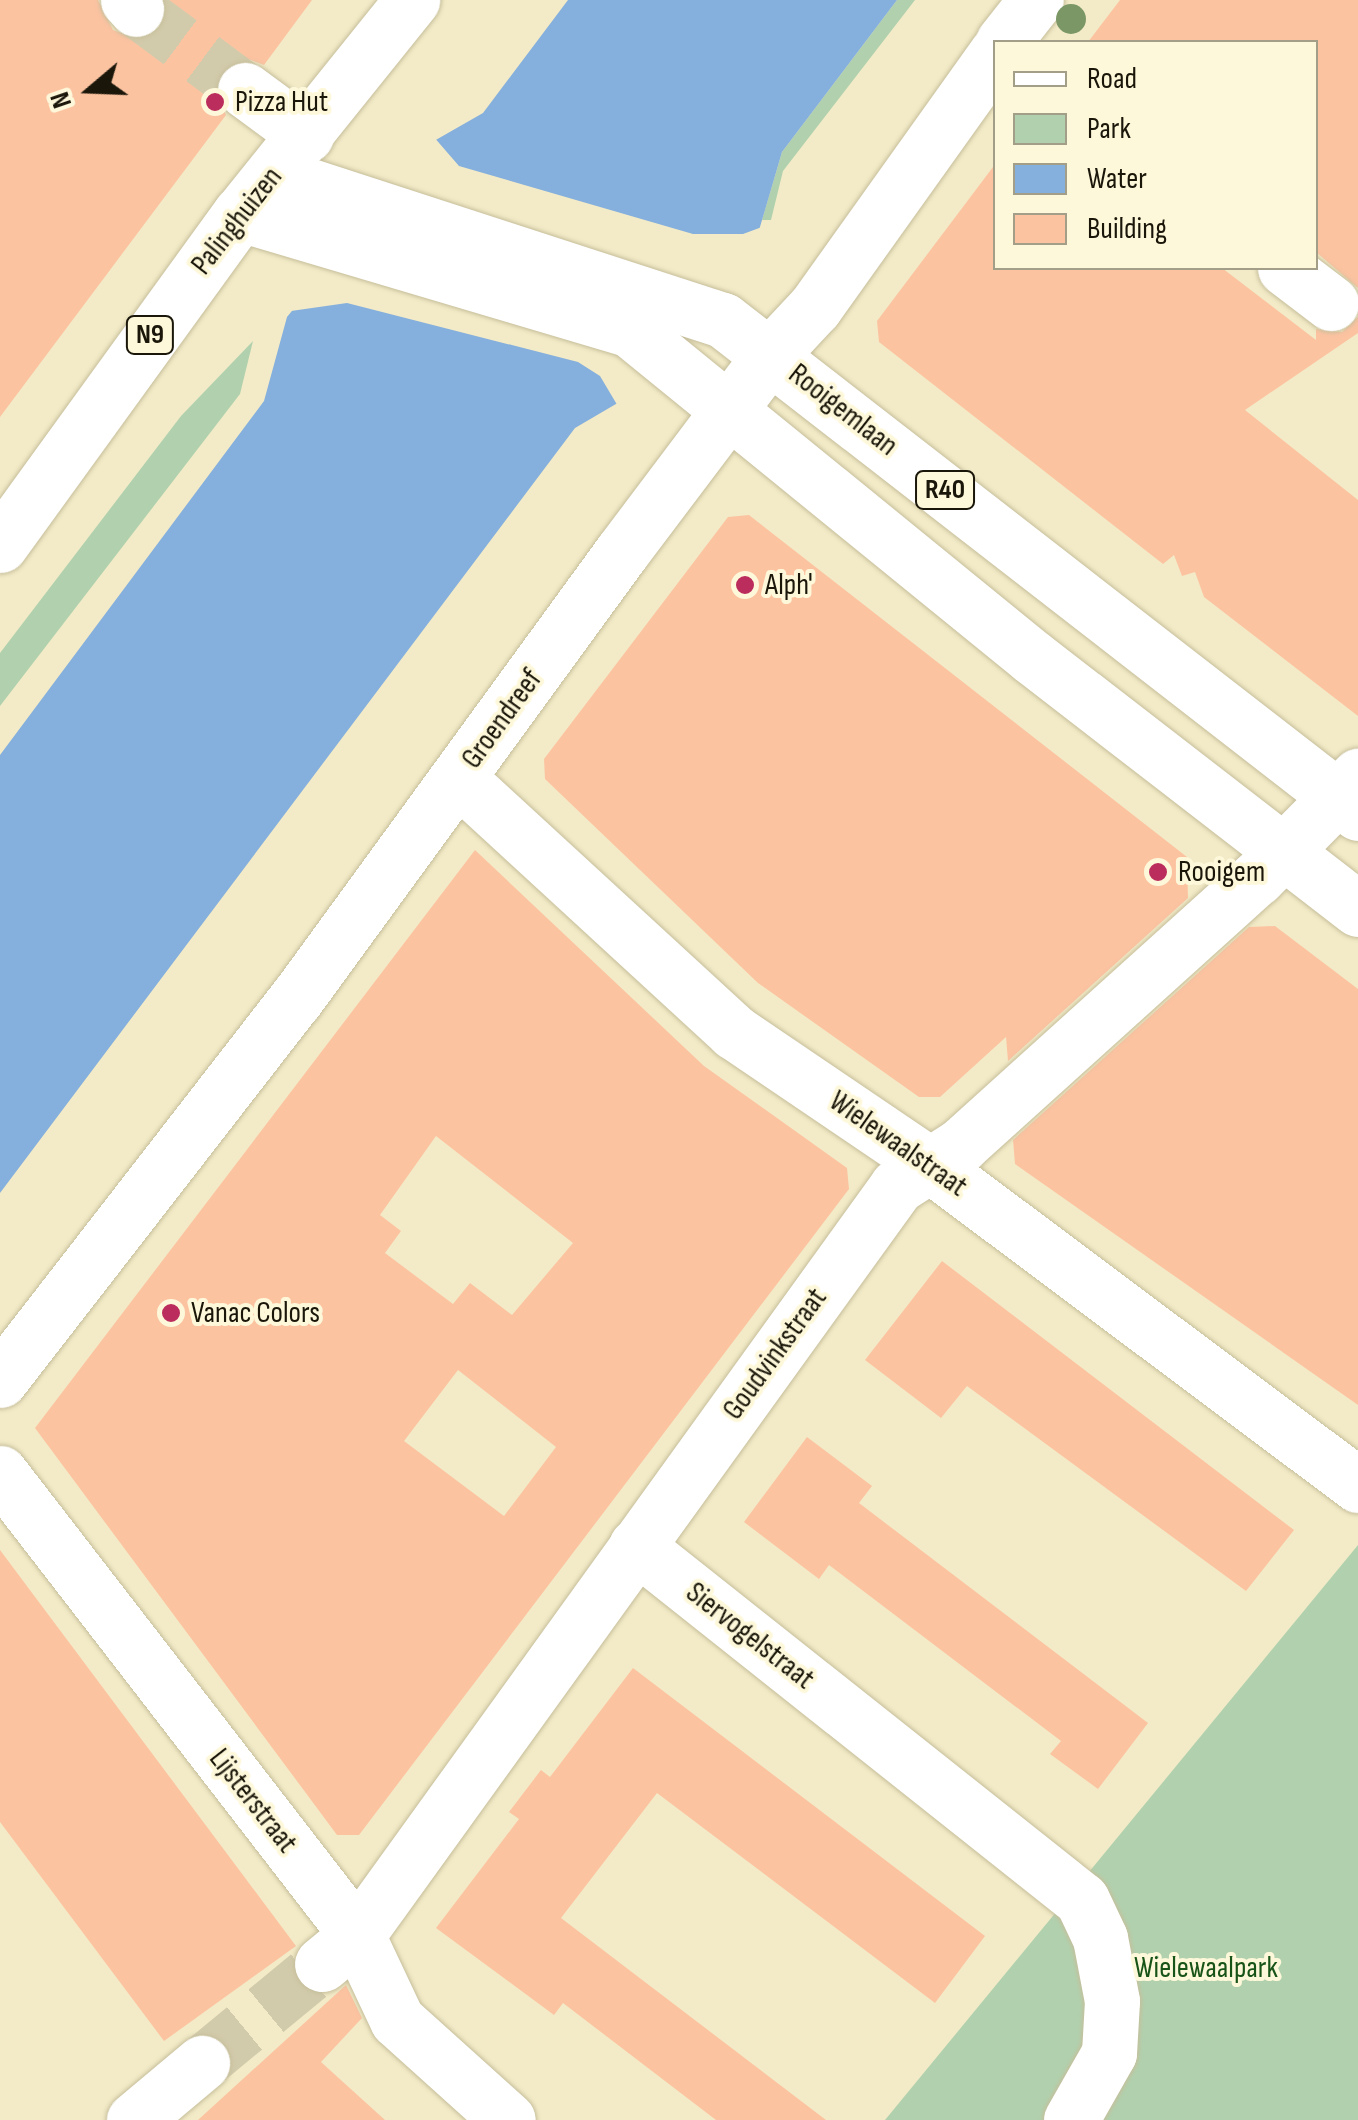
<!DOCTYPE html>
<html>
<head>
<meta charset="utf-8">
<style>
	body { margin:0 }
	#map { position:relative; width:1358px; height:2120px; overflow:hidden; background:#f3ebc7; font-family:"Sofia Sans Condensed",sans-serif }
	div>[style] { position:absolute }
	.green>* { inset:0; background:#b1d1ae }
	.water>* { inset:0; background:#85afdc }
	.pier>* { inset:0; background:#f3ebc7 }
	.building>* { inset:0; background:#fcc3a1 }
	.minor-tunnel>* { height:55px; margin-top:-27.5px; transform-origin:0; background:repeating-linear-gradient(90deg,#d2cbab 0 55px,transparent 0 83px) }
	.roads { filter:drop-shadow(0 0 2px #c6be9b) drop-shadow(0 0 2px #c6be9b) }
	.minor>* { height:55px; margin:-27.5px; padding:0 27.5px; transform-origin:27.5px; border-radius:27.5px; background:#fff }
	.major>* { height:55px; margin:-27.5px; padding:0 27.5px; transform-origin:27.5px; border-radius:27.5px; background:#fff }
	.trees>* { width:30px; height:30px; margin:-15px; border-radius:50%; background:#7b9766 }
	.dots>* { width:28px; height:28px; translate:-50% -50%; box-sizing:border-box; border:5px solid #fef8db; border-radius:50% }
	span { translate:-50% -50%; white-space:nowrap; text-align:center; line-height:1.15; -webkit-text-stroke:8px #fef8db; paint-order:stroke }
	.shield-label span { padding:2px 8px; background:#fef8db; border:2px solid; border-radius:8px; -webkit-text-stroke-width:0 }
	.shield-label { font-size:28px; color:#1a170a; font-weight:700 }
	.poi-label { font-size:30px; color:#1a170a }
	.left { translate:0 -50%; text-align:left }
	.street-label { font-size:30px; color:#1a170a }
	.park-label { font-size:30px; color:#185317 }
	.legend { position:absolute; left:993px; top:40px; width:325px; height:230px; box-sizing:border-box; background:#fef8db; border:2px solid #a39e87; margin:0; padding:12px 18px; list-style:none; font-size:30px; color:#1a170a }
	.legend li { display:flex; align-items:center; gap:20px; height:50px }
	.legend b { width:50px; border:2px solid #a39e87 }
	.north { position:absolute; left:40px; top:40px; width:100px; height:100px; -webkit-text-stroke:8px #fef8db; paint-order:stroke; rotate:251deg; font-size:28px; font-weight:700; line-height:40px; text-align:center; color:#1a170a }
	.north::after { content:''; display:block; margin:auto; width:35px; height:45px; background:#1a170a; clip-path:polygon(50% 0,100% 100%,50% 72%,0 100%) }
</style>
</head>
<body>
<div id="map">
	<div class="green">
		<div style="clip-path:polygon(897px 0,915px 0,783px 171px,771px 220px,762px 220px,782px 152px)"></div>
		<div style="clip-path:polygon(253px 341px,240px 394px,0 706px,0 653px,181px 416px)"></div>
		<div style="clip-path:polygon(1358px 1545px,1358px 2120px,885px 2120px)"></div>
	</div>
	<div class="water">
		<div style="clip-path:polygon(568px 0,897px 0,782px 152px,755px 244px,633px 394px,575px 428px,0 1193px,0 755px,264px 401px,287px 317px,427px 145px,483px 113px)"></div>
	</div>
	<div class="pier">
		<div style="clip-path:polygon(433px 136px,459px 166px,693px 234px,743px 234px,765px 226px,759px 247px,637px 397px,619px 408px,600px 376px,578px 362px,347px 303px,284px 312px)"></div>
	</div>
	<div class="building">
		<div style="clip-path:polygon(0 0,98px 0,113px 30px,141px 40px,165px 20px,165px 0,312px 0,264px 65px,248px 59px,221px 71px,214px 87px,226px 115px,0 417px)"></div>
		<div style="clip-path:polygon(1120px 0,1358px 0,1358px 288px,1316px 252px,1316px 42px,1088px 42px)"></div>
		<div style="clip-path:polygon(996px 163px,996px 268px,1222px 268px,1316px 340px,1316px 329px,1342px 332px,1358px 317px,1358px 333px,1245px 410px,1358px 500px,1358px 716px,1204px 597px,1195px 572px,1182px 576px,1174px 555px,1163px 564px,879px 342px,877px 321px)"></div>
		<div style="clip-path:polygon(749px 515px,1187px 857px,1188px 898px,1008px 1061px,1006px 1037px,940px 1097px,919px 1097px,758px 983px,545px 779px,544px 759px,728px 517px)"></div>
		<div style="clip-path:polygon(evenodd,475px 850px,704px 1066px,847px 1168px,849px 1189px,359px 1835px,337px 1835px,35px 1428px,475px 850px,436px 1136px,573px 1243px,512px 1315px,470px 1283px,453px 1304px,385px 1253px,401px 1231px,380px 1215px,436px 1136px,475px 850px,458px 1370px,556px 1447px,504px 1516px,404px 1441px,458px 1370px)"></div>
		<div style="clip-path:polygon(1275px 926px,1358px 989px,1358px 1405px,1015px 1164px,1013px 1140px,1249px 927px)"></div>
		<div style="clip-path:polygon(942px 1261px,1294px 1530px,1246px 1591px,967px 1386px,941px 1418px,865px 1360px)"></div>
		<div style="clip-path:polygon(807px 1437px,872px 1486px,859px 1503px,1148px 1723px,1098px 1789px,1050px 1754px,1061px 1741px,912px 1628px,829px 1565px,819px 1579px,744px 1522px)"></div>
		<div style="clip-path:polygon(0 1550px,296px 1946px,164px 2041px,0 1822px)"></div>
		<div style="clip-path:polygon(633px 1668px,985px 1936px,935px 2003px,657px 1793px,561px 1918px,826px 2120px,716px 2120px,563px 2003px,554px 2015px,436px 1928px,519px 1819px,509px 1812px,541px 1770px,550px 1777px)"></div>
		<div style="clip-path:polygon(346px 1985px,362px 2018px,321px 2062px,385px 2120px,198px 2120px)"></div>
	</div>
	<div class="minor-tunnel">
		<div style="left:136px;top:9px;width:136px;rotate:36.6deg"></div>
		<div style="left:202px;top:2063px;width:156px;rotate:-39.5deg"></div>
	</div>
	<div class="roads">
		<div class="minor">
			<div style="left:128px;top:0;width:12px;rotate:48deg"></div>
			<div style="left:1003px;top:42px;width:53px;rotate:-51.8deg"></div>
			<div style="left:245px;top:90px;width:76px;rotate:36.4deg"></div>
			<div style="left:1285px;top:268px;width:58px;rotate:37.3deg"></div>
			<div style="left:459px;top:779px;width:374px;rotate:42.6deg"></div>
			<div style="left:734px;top:1032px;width:235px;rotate:34.1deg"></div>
			<div style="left:929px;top:1164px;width:536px;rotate:36.81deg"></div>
			<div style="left:0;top:1380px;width:482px;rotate:-52.2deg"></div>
			<div style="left:296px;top:999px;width:552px;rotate:-53.92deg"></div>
			<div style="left:621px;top:553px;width:249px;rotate:-53deg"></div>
			<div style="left:771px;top:354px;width:64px;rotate:-46.9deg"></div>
			<div style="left:815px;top:307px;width:312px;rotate:-54.5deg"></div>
			<div style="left:0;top:1473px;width:584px;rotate:52.31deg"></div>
			<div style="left:357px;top:1935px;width:94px;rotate:64.8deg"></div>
			<div style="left:397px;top:2020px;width:149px;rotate:42deg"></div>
			<div style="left:636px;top:1546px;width:569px;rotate:38.44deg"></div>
			<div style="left:1082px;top:1900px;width:42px;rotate:64.7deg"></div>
			<div style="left:1100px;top:1938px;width:64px;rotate:79.2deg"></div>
			<div style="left:1112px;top:2001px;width:52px;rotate:93.3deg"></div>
			<div style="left:1109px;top:2053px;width:77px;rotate:119.6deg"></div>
			<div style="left:322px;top:1964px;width:45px;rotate:-39.6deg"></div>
			<div style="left:357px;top:1935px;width:923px;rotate:-54.21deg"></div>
			<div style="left:897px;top:1186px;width:76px;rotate:-32.6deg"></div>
			<div style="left:961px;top:1145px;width:399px;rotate:-42.1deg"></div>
			<div style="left:1257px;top:878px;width:144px;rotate:-45.3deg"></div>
			<div style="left:134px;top:2120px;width:89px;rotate:-40deg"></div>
		</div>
		<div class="major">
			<div style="left:273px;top:174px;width:473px;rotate:18deg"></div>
			<div style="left:723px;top:320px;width:804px;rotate:37.82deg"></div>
			<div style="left:240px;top:214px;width:406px;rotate:16.5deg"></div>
			<div style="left:629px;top:329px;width:520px;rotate:39.14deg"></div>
			<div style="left:1032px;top:657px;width:412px;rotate:37.7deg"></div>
			<div style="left:0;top:545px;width:409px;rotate:-54.1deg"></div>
			<div style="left:240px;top:214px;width:275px;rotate:-51.2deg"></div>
		</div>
	</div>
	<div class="trees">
		<div style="left:1071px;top:19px"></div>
	</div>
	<div class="dots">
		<div style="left:215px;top:102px;background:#bb2d5c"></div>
		<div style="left:745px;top:585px;background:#bb2d5c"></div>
		<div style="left:1158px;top:872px;background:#bb2d5c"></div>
		<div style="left:171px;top:1313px;background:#bb2d5c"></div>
	</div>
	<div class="shield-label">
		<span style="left:150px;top:335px">N9</span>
		<span style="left:945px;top:490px">R40</span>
	</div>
	<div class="poi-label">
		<span class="left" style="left:235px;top:102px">Pizza Hut</span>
		<span class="left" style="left:765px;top:585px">Alph'</span>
		<span class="left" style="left:1178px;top:872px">Rooigem</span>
		<span class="left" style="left:191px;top:1313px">Vanac Colors</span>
	</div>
	<div class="street-label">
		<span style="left:237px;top:221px;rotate:-52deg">Palinghuizen</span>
		<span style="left:843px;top:410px;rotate:38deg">Rooigemlaan</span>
		<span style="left:502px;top:719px;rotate:-54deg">Groendreef</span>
		<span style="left:898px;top:1144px;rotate:35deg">Wielewaalstraat</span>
		<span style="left:775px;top:1354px;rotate:-54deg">Goudvinkstraat</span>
		<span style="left:750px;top:1636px;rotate:38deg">Siervogelstraat</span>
		<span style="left:253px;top:1801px;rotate:52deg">Lijsterstraat</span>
	</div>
	<div class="park-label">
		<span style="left:1206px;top:1968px">Wielewaalpark</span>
	</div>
	<ul class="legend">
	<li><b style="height:12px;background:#fff"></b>Road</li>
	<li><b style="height:28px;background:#b1d1ae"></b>Park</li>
	<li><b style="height:28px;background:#85afdc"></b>Water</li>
	<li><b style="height:28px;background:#fcc3a1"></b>Building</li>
	</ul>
	<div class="north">N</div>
</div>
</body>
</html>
